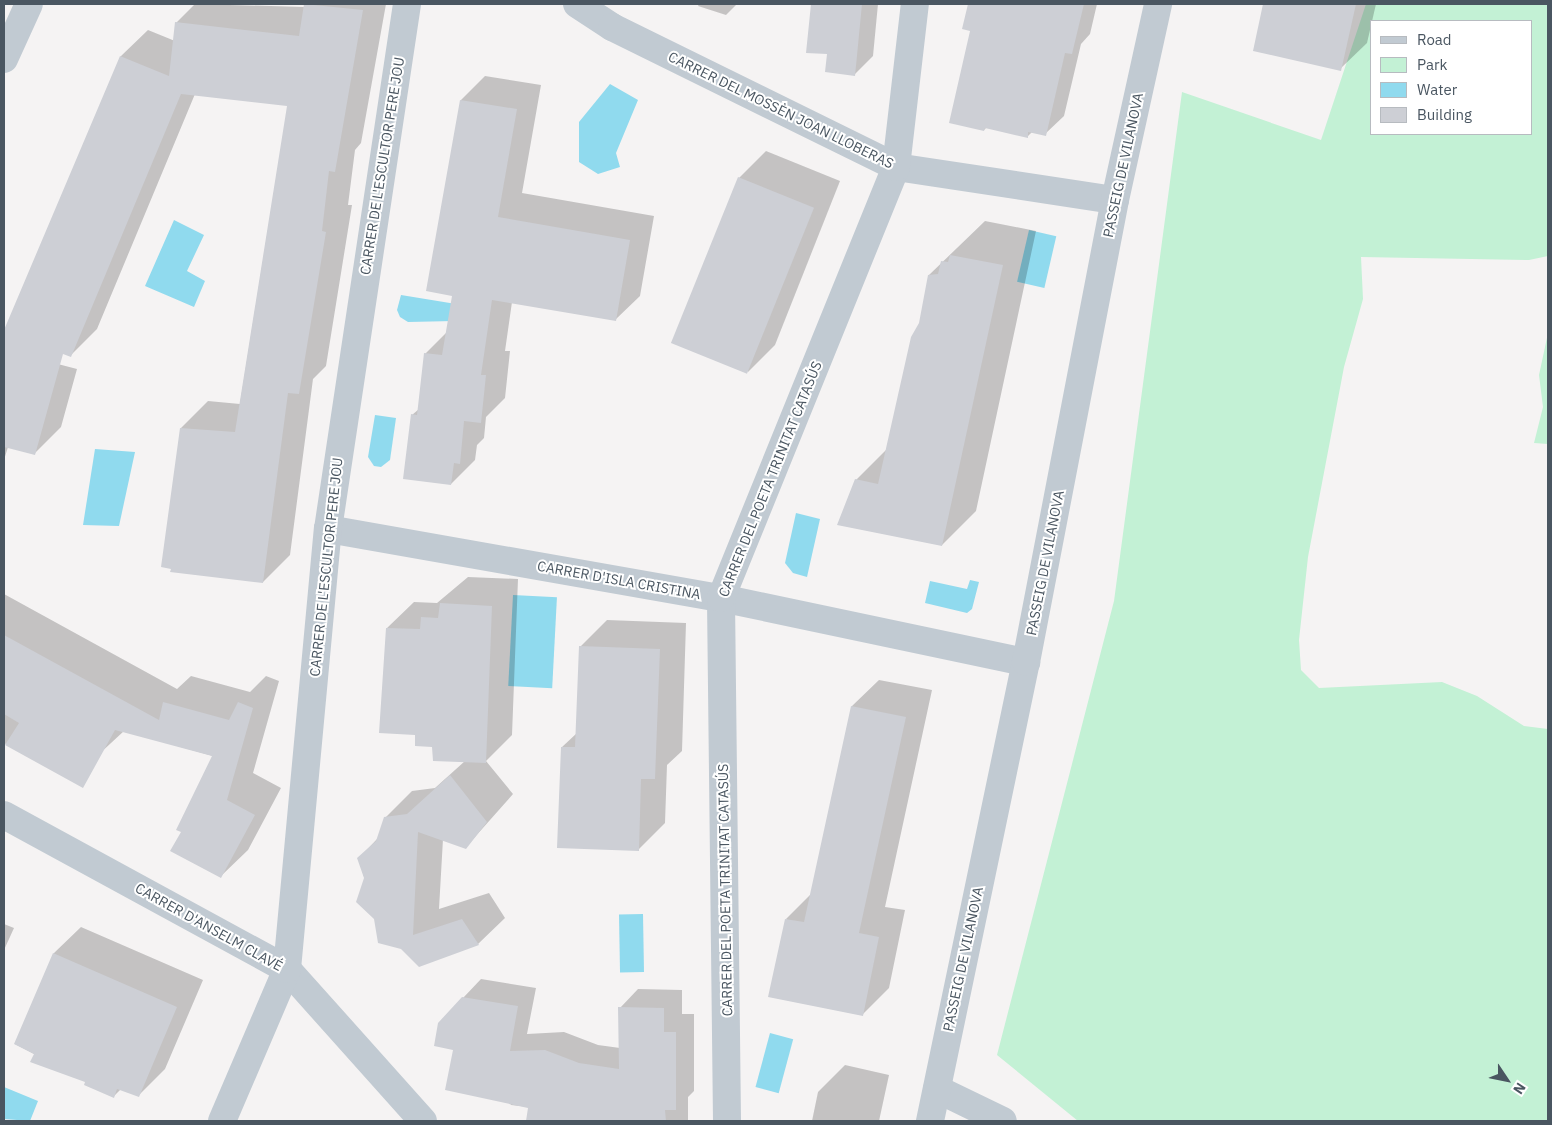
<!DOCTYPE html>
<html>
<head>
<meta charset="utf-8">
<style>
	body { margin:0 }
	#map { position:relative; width:1552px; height:1125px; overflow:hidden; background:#f5f3f3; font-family:"IBM Plex Sans",sans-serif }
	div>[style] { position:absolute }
	.green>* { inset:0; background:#c3f1d5 }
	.water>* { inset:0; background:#90daee; transform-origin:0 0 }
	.shadow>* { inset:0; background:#0003 }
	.building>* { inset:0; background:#cdcfd5; transform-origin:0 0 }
	.minor>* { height:28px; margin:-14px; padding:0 14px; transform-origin:14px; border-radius:14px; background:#c1cad2 }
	span { translate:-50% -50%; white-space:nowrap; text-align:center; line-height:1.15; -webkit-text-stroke:4px #fff; paint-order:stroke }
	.street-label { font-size:14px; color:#4a5661 }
	.frame { position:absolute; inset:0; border:5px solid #4a5661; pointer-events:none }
	.legend { position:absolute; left:1370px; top:20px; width:162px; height:115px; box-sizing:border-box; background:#fff; border:1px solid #b7bbc0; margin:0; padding:6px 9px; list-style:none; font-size:15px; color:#4a5661 }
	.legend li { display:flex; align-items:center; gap:10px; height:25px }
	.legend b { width:25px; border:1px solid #b7bbc0 }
	.north { position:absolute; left:1482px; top:1055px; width:50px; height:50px; -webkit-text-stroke:4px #fff; paint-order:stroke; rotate:124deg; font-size:14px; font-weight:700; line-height:20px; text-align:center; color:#4a5661 }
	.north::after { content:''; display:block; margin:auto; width:18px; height:22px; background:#4a5661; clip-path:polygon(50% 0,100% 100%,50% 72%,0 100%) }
</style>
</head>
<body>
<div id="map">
	<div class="green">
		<div style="clip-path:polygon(evenodd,1366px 4px,1548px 4px,1548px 256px,1529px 260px,1361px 257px,1363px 299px,1344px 367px,1308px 557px,1299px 640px,1301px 670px,1319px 688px,1442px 682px,1477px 696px,1524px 726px,1548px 729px,1548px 1121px,1078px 1121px,997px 1055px,1114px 601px,1182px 92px,1321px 140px,1366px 4px,1371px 21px,1531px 21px,1531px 134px,1371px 134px,1371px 21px)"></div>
		<div style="clip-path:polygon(1548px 333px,1548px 444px,1534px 443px,1543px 407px,1539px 375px)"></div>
	</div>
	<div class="water">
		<div style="clip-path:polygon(610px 84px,638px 100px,616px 153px,620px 167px,598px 174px,579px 162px,579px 122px)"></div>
		<div style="clip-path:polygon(174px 220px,204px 235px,187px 271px,205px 281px,194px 307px,145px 286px)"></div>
		<div style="left:1029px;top:230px;width:28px;height:53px;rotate:13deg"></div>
		<div style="clip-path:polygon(401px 295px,456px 304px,454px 321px,408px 322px,400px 317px,397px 310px)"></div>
		<div style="clip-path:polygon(375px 415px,396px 418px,390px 460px,381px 467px,374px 466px,368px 457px)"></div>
		<div style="clip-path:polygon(95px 449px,135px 452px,119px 526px,83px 525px)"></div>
		<div style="clip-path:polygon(796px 513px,820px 519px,807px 577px,793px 573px,785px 563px)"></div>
		<div style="clip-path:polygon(970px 580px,979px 582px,972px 609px,967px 613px,925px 603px,930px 581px,967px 589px)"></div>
		<div style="left:513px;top:595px;width:44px;height:91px;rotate:3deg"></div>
		<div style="left:643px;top:914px;width:58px;height:24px;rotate:89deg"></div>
		<div style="left:770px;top:1033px;width:24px;height:56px;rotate:15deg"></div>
		<div style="clip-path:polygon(4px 1087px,38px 1101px,30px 1121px,4px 1119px)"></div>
	</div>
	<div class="shadow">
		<div style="clip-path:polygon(195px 4px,305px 7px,305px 4px,386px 4px,361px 143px,355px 150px,348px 205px,352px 205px,326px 366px,313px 379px,290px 555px,263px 582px,173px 568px,181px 428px,208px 401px,240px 404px,288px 105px,195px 94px,97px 329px,70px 356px,6px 328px,121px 56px,148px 30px,175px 41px,176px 23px)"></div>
		<div style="clip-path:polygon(699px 4px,737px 4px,726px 15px,698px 6px)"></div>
		<div style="clip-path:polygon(812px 4px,878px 4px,873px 56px,855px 74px,828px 53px,807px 52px)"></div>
		<div style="clip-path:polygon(970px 4px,1097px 4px,1090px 34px,1081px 44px,1064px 116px,1045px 134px,1033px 131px,1027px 137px,987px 127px,984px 130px,972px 30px,964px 28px)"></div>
		<div style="clip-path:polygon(1265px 4px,1376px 4px,1367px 43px,1340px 69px,1255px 50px)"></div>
		<div style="clip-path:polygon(485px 76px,541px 85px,522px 193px,654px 216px,640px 296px,615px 320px,512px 302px,505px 351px,510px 351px,505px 398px,486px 417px,484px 438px,477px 445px,475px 460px,451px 484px,412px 415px,419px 409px,425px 354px,447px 332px,454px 295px,461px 100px)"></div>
		<div style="clip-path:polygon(766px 151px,840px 181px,775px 345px,748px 372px,739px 178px)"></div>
		<div style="clip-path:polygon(985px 221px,1036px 231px,976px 511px,942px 545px,856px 480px,888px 448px,920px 323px,929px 275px)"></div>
		<div style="clip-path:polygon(4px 350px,77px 369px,61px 427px,34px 454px,8px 447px,4px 460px)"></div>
		<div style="clip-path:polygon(468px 577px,518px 579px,512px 735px,486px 761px,513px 794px,466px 847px,443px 839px,439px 909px,489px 893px,505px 918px,478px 944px,419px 966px,375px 918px,359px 858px,378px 838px,385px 818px,412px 791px,435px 788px,465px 761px,416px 733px,387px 628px,414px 602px,437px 603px)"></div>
		<div style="clip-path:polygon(4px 594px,177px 689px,191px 676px,250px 692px,266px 676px,279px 681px,253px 773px,281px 788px,248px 850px,221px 876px,183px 831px,213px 756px,124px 731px,71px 780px,4px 743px)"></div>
		<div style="clip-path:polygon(607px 620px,686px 623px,682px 751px,667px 765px,665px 823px,638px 850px,562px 747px,577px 733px,580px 647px)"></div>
		<div style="clip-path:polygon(879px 680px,932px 690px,885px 907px,905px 910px,889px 988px,862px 1015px,786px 919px,811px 894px,852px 706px)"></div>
		<div style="clip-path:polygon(4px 924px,14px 928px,4px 950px)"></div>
		<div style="clip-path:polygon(81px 927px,203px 980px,165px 1069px,138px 1096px,121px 1089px,114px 1096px,15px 1044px,54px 953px)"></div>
		<div style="clip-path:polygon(481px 979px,536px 988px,527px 1034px,564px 1032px,598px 1045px,620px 1048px,620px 1008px,638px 989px,682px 990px,682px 1014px,694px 1014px,694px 1091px,688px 1097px,688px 1121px,527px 1121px,530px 1107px,511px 1105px,463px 998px)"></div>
		<div style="clip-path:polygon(845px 1065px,889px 1075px,879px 1121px,812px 1121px,818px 1092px)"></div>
	</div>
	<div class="building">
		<div style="clip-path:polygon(304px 4px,363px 10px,335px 172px,329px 171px,322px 231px,326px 232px,299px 394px,288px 393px,263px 583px,170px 572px,171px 569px,161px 567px,180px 428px,235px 432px,287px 106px,181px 94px,71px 357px,63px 354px,35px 455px,4px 447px,4px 330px,120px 56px,169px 76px,175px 22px,299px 36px)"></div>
		<div style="clip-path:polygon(811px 4px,862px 4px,855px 76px,825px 72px,827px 54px,806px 53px)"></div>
		<div style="clip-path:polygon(968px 4px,1084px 4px,1072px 54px,1065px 53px,1046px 136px,1028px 132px,1028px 138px,985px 128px,984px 131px,949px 123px,970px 31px,962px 29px)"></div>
		<div style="clip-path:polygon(1263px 4px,1356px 4px,1341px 71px,1253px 51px)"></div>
		<div style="clip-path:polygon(460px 100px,517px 109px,498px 217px,630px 240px,616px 321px,492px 300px,481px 375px,486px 375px,481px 423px,464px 421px,460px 464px,454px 463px,451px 485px,403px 479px,411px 414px,417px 415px,424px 353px,442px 355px,452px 296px,426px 291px)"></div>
		<div style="left:738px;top:177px;width:82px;height:179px;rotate:22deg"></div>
		<div style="clip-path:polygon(950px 255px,1003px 265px,942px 546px,837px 525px,855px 479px,878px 484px,911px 337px,919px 323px,928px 275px,938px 274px,941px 261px,948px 262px)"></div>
		<div style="clip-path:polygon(440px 603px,492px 606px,486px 763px,433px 761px,432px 747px,415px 746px,415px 735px,379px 733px,386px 628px,420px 629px,421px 617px,438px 618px)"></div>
		<div style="clip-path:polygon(4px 635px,159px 720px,163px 702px,229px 720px,238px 702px,253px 708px,227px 800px,255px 815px,221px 878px,170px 851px,181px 832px,176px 830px,212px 756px,115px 730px,83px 788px,5px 745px,19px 723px,4px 714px)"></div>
		<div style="clip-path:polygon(579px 646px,660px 649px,655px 779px,641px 779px,639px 851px,557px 848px,561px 747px,575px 747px)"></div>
		<div style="clip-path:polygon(851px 706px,906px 717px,859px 933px,879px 937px,863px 1016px,768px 997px,785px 919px,804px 922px)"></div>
		<div style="clip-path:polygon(450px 775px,487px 822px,466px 849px,418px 832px,413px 935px,462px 919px,479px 945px,419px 967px,401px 949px,378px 943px,374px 919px,356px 902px,364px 878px,357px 858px,376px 841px,384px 817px,407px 814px)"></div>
		<div style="clip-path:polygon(53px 953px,177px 1007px,139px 1097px,117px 1089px,114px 1098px,84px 1085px,85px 1082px,30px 1062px,34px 1054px,14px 1044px)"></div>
		<div style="clip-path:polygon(462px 997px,518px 1006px,510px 1051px,545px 1050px,579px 1063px,619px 1069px,618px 1007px,664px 1008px,664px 1032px,676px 1032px,676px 1110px,665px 1110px,666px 1121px,526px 1121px,528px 1108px,445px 1090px,453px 1050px,434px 1046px,438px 1023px)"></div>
	</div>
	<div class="minor">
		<div style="left:577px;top:4px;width:42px;rotate:33.3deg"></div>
		<div style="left:612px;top:27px;width:317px;rotate:26.2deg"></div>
		<div style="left:896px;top:167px;width:221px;rotate:8.6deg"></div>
		<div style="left:4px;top:59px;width:60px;rotate:-65.6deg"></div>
		<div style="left:328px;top:529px;width:399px;rotate:10deg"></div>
		<div style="left:721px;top:598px;width:312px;rotate:11.9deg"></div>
		<div style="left:4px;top:815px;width:322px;rotate:28.6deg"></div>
		<div style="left:287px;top:969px;width:204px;rotate:48.2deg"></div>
		<div style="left:937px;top:1089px;width:73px;rotate:25.9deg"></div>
		<div style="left:222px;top:1121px;width:165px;rotate:-66.8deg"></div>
		<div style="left:287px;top:969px;width:442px;rotate:-84.7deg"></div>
		<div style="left:328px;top:529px;width:531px;rotate:-81.44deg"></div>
		<div style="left:727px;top:1121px;width:523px;rotate:-90.66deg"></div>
		<div style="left:721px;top:598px;width:465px;rotate:-67.9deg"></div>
		<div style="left:896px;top:167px;width:164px;rotate:-83.4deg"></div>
		<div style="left:930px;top:1121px;width:469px;rotate:-78.2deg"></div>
		<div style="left:1026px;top:662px;width:470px;rotate:-79.1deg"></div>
		<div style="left:1115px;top:200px;width:201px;rotate:-77.6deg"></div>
	</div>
	<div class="street-label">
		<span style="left:781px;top:110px;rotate:26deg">CARRER DEL MOSSÈN JOAN LLOBERAS</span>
		<span style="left:1123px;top:165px;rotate:-78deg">PASSEIG DE VILANOVA</span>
		<span style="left:382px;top:166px;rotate:-81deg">CARRER DE L'ESCULTOR PERE JOU</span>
		<span style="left:770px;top:479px;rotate:-68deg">CARRER DEL POETA TRINITAT CATASÚS</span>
		<span style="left:1045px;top:563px;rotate:-79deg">PASSEIG DE VILANOVA</span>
		<span style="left:326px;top:567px;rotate:-84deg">CARRER DE L'ESCULTOR PERE JOU</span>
		<span style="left:619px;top:580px;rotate:10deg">CARRER D'ISLA CRISTINA</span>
		<span style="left:725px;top:890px;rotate:-91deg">CARRER DEL POETA TRINITAT CATASÚS</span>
		<span style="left:209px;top:927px;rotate:29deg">CARRER D'ANSELM CLAVÉ</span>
		<span style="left:963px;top:959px;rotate:-78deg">PASSEIG DE VILANOVA</span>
	</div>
	<div class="frame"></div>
	<ul class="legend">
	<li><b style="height:6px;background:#c1cad2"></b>Road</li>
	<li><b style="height:14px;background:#c3f1d5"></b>Park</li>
	<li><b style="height:14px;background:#90daee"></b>Water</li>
	<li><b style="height:14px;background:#cdcfd5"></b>Building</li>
	</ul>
	<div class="north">N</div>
</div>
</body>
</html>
